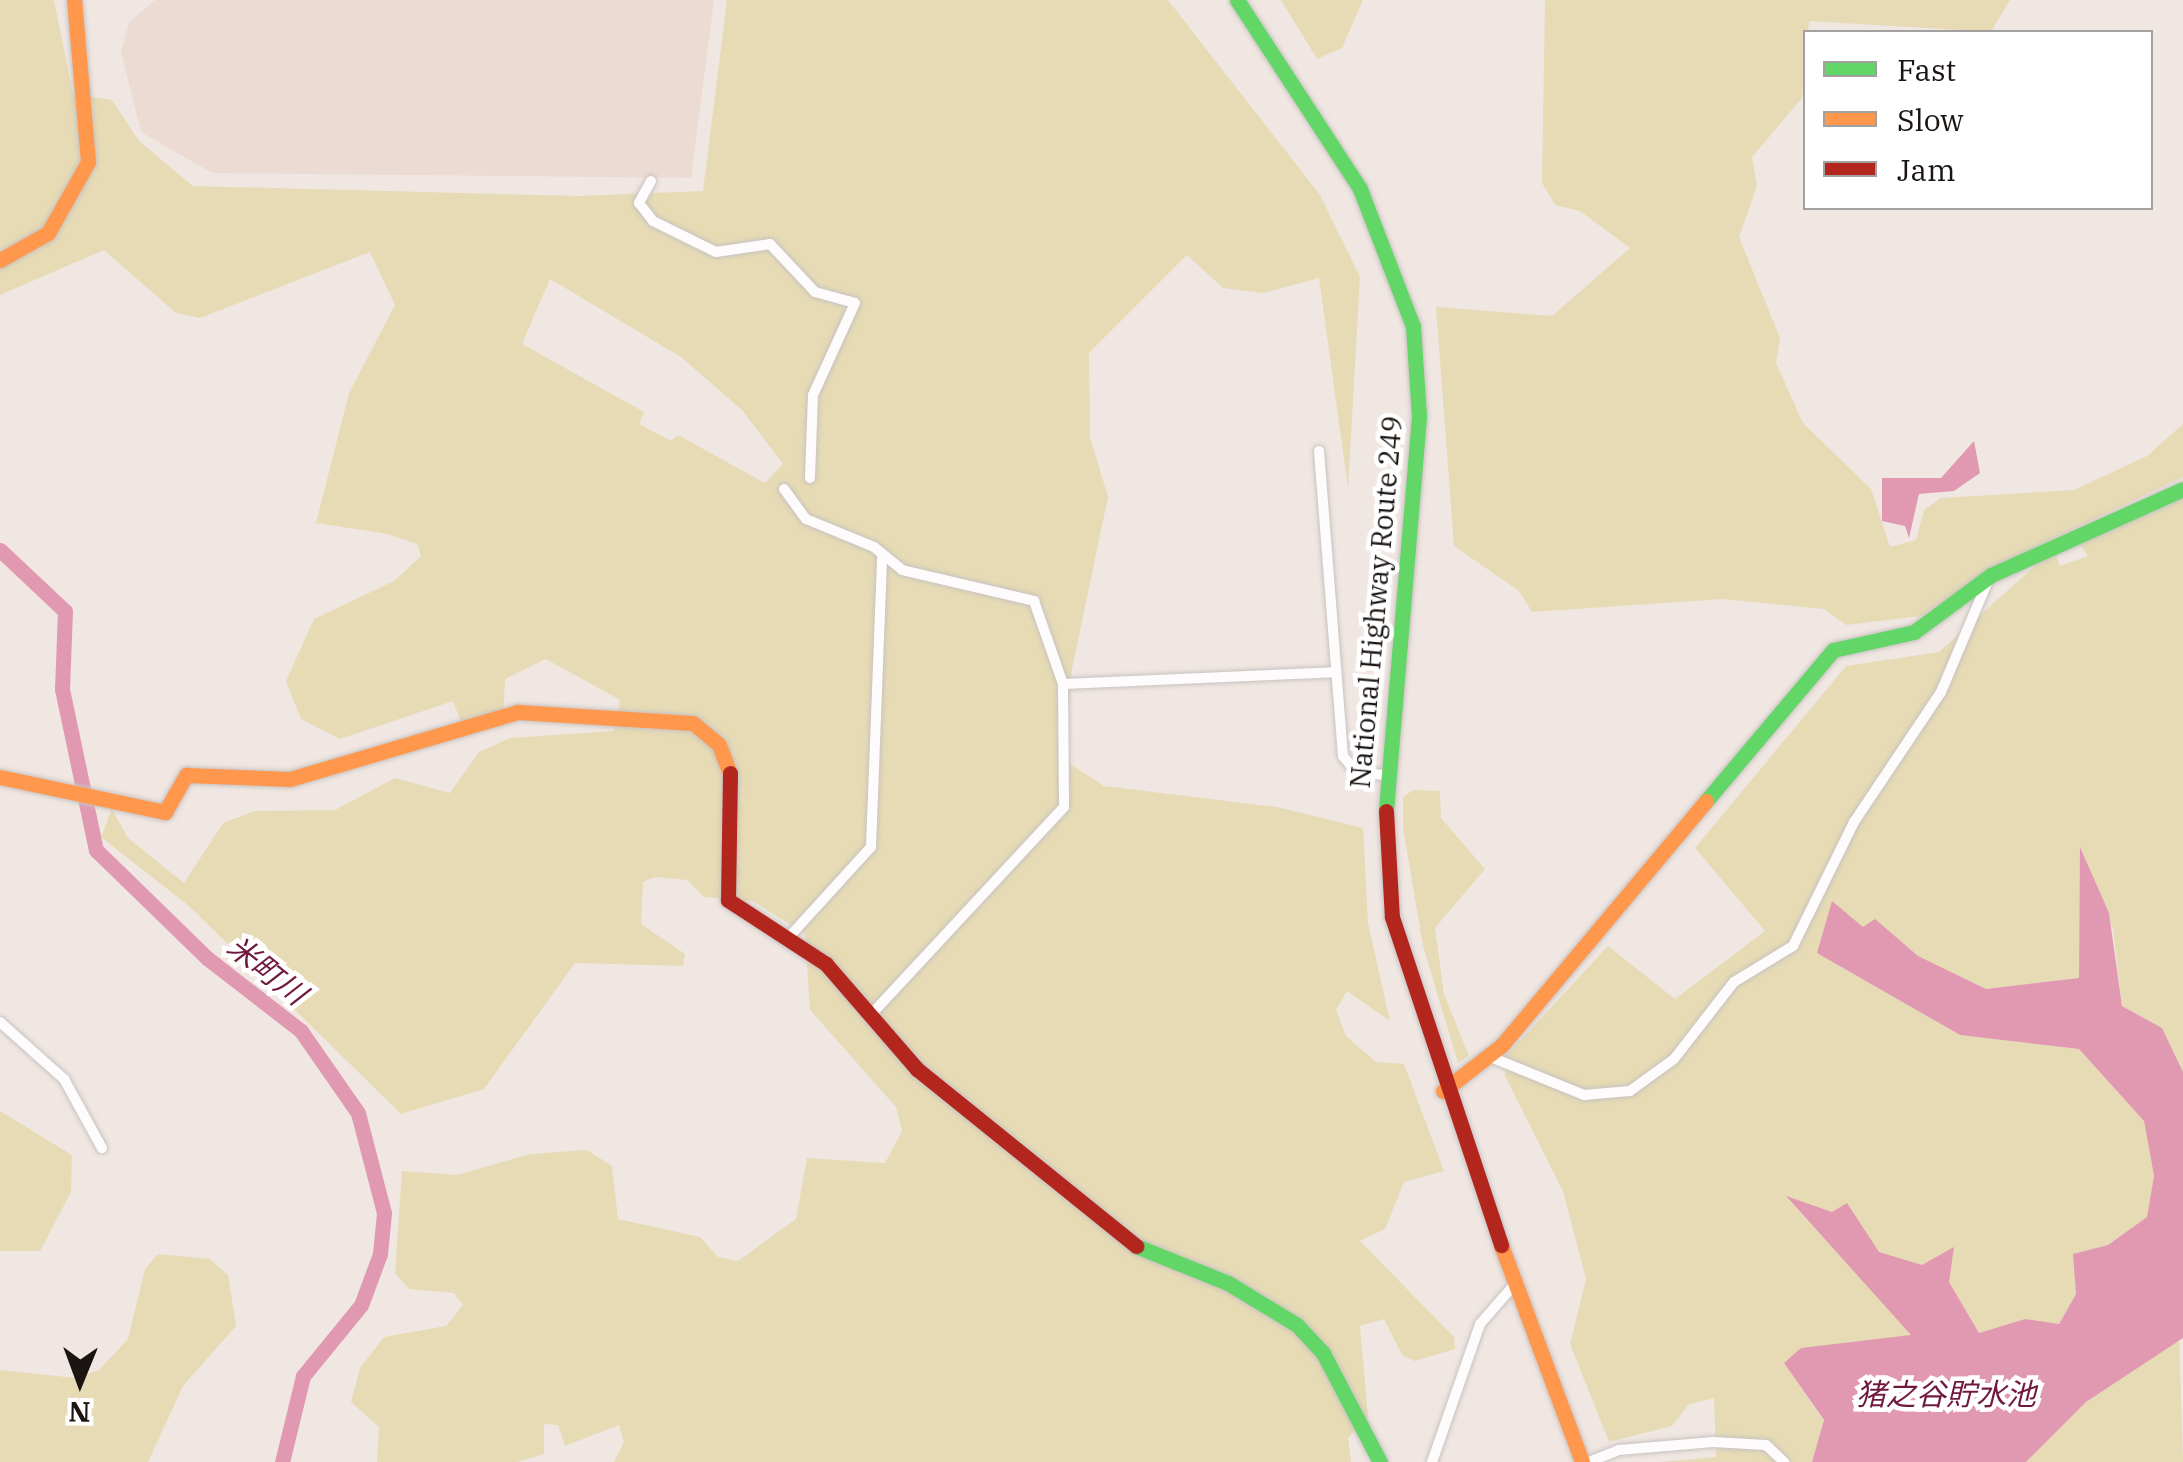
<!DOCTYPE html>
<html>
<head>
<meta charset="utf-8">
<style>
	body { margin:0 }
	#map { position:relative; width:2183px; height:1462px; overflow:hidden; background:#f0e7e3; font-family:"IBM Plex Serif","Noto Sans JP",serif }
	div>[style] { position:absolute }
	.built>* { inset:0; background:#ebdbd3 }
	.green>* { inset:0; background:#e6dbb5 }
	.water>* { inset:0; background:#e099b0 }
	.river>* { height:15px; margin:-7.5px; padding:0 7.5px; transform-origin:7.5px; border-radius:7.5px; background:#e099b0 }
	.roads { filter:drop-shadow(0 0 2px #c8c2bf) drop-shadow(0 0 2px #c8c2bf) }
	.street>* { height:10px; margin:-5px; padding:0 5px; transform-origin:5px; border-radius:5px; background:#fdfbfb }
	.fast>* { height:15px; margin:-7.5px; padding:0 7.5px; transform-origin:7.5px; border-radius:7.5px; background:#63d668 }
	.slow>* { height:15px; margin:-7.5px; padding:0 7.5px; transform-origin:7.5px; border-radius:7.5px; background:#ff974d }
	.jam>* { height:15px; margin:-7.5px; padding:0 7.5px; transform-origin:7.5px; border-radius:7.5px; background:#b3261e }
	span { translate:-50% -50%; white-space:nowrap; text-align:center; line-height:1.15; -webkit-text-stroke:9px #fff; paint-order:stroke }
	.street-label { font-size:28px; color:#1a1512 }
	.water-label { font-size:30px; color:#70193f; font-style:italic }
	.legend { position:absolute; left:1803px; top:30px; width:350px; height:180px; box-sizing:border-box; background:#fff; border:2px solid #a3a1a0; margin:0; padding:12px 18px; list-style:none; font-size:30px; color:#1a1512 }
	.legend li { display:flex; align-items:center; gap:20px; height:50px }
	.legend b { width:50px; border:2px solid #a3a1a0 }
	.north { position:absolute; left:30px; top:1332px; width:100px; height:100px; -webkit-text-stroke:8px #fff; paint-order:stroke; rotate:181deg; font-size:28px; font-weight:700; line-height:40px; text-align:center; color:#1a1512 }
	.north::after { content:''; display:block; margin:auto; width:35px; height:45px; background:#1a1512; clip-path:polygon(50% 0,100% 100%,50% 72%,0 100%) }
</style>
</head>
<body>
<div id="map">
	<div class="built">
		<div style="clip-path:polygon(155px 0,714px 0,691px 178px,212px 173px,141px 132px,121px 52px,129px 22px)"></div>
	</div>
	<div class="green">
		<div style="clip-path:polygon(evenodd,0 0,54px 0,73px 94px,112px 100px,139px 141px,193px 186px,579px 196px,703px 191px,727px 0,1168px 0,1320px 195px,1360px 277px,1348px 488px,1319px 278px,1264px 293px,1223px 288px,1187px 255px,1089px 353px,1090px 437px,1108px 497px,1072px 669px,1064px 760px,1104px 786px,1277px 807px,1363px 828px,1368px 923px,1390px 1021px,1347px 991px,1336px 1010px,1346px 1036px,1376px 1062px,1404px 1064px,1444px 1171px,1404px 1182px,1385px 1229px,1360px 1241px,1454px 1337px,1455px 1349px,1415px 1361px,1402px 1355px,1384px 1319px,1360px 1326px,1368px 1417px,1348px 1438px,1351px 1462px,614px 1462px,624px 1442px,619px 1425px,565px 1446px,558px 1425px,544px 1424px,544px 1454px,518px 1462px,377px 1462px,379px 1427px,351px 1402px,360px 1368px,384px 1337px,446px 1326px,463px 1305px,454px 1293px,409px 1289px,395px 1273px,402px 1171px,457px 1175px,530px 1154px,587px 1150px,612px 1166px,618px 1219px,700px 1237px,718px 1257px,738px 1261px,796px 1219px,807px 1158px,885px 1163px,902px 1131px,896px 1107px,810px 1010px,805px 934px,753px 901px,704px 897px,687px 880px,655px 877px,643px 882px,641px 924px,685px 954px,683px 966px,575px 963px,484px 1089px,401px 1114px,189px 906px,101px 837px,112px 809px,128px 838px,184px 883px,223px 823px,255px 811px,335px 810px,395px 778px,450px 793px,479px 752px,510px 738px,614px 731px,620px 700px,546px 659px,505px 679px,503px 722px,466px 735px,453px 701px,340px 739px,301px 719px,286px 681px,314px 619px,394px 581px,421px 556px,417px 544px,388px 534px,316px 523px,349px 393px,395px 305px,370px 252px,200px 318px,176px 313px,104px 250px,0 295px,0 0,550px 279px,681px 357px,742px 410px,783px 464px,765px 483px,678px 435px,671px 441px,639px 424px,644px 412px,522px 344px,550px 279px)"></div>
		<div style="clip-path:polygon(1281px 0,1363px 0,1342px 48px,1317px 59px)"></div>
		<div style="clip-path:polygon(1545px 0,2010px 0,1991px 32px,1809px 21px,1802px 98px,1752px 157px,1757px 186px,1739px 237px,1780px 338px,1776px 363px,1803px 423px,1871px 489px,1890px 547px,1916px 540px,1924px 510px,1941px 498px,2074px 490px,2147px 456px,2183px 424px,2183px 477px,1989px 569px,1921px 616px,1846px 625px,1824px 609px,1723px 599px,1532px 612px,1519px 591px,1454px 546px,1436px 307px,1552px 316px,1630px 248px,1580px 211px,1555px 205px,1542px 183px)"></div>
		<div style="clip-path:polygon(2183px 499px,2183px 1072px,2162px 1028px,2122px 1006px,2113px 929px,2081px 848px,2079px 978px,1986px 989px,1918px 956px,1875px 920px,1817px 953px,1960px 1035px,2079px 1049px,2144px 1121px,2154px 1176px,2147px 1217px,2108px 1245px,2074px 1254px,2076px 1294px,2058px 1325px,2025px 1319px,1979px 1333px,1949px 1282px,1879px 1252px,1854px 1223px,1788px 1199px,1912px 1335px,1784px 1363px,1824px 1421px,1812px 1462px,1660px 1462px,1716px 1457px,1714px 1398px,1689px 1404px,1672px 1426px,1609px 1442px,1570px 1344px,1586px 1279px,1563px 1191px,1505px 1076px,1506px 1056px,1608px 946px,1675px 999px,1765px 931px,1695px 848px,1846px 666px,1939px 652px,2036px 565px,2055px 554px,2060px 566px,2088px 556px,2080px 544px)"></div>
		<div style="clip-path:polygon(1413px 790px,1440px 791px,1441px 818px,1485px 869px,1435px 928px,1444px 994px,1469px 1056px,1458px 1063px,1423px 946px,1403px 827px,1403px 797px)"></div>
		<div style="clip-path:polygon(0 1111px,72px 1155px,71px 1192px,40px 1251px,0 1251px)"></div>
		<div style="clip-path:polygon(158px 1254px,210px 1259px,228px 1275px,236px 1326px,183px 1386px,148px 1462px,0 1462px,0 1370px,76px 1378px,99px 1370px,128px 1339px,145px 1269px)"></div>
		<div style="clip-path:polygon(2179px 1333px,2183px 1462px,2026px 1462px,2086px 1402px)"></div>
	</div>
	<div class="water">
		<div style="clip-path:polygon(1974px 441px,1980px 473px,1954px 491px,1919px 494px,1909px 538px,1905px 526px,1882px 521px,1882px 478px,1941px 478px)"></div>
		<div style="clip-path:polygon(2080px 847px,2109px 913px,2122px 1006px,2162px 1028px,2183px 1072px,2183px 1338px,2086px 1402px,2026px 1462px,1812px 1462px,1824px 1420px,1784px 1363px,1801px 1348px,1911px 1335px,1786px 1196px,1832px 1212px,1847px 1203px,1879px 1252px,1922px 1265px,1954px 1247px,1949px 1282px,1979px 1333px,2025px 1319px,2059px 1324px,2076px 1294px,2073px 1254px,2108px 1245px,2147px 1217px,2154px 1176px,2144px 1121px,2079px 1049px,1960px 1035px,1817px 953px,1832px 901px,1863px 927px,1875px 919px,1918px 956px,1986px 989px,2079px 978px)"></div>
	</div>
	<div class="river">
		<div style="left:0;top:550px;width:89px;rotate:43.2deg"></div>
		<div style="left:65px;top:611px;width:78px;rotate:92.2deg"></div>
		<div style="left:62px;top:689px;width:165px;rotate:78.1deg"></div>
		<div style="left:96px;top:850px;width:155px;rotate:44.2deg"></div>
		<div style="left:207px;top:958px;width:119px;rotate:37.8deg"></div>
		<div style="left:301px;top:1031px;width:100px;rotate:55.2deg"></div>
		<div style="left:358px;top:1113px;width:103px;rotate:75.4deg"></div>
		<div style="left:384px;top:1213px;width:41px;rotate:95.6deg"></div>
		<div style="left:380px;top:1254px;width:54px;rotate:110.4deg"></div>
		<div style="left:361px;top:1305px;width:92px;rotate:129.2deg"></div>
		<div style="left:303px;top:1376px;width:89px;rotate:103.7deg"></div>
	</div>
	<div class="roads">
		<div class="street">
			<div style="left:651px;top:181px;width:25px;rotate:119deg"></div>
			<div style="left:639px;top:203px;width:23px;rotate:52deg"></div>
			<div style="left:653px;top:221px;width:70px;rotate:26.2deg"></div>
			<div style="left:716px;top:252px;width:55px;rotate:-8.4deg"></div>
			<div style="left:770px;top:244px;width:66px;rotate:46.8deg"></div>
			<div style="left:815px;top:292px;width:41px;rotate:15.4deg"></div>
			<div style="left:855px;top:303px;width:101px;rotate:114.5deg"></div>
			<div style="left:813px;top:395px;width:83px;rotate:92.1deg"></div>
			<div style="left:1319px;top:451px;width:306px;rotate:85.5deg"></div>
			<div style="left:1343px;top:756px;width:22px;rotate:51deg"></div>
			<div style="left:1357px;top:773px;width:27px;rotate:4deg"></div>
			<div style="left:784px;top:489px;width:37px;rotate:54deg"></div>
			<div style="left:806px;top:519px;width:74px;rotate:22.4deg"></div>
			<div style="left:874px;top:547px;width:36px;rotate:39deg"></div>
			<div style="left:902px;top:570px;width:136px;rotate:13.2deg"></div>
			<div style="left:1034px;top:601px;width:88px;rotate:70.7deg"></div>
			<div style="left:1063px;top:684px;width:123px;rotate:89.5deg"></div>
			<div style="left:1064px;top:807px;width:285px;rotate:132.9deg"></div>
			<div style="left:1063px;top:684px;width:272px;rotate:-2.5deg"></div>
			<div style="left:789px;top:937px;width:122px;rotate:-47.7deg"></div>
			<div style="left:871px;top:847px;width:292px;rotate:-87.8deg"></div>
			<div style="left:0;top:1022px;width:86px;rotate:41.7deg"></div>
			<div style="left:64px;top:1079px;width:79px;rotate:61.2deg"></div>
			<div style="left:1488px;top:1056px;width:104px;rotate:22.1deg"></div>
			<div style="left:1584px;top:1095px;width:46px;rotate:-5deg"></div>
			<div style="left:1630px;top:1091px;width:54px;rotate:-36deg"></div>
			<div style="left:1674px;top:1059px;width:98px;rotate:-52.1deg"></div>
			<div style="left:1734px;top:982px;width:69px;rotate:-31.4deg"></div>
			<div style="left:1793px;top:946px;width:138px;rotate:-63.8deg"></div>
			<div style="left:1854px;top:822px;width:156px;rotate:-56.2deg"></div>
			<div style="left:1941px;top:692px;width:121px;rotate:-67.1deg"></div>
			<div style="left:1432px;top:1462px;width:146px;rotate:-70.8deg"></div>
			<div style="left:1480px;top:1324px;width:52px;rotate:-48.9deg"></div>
			<div style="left:1589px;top:1462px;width:32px;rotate:-22deg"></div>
			<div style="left:1619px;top:1450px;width:94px;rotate:-4.9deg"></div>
			<div style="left:1713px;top:1442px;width:53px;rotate:3.2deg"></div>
			<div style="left:1766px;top:1445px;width:25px;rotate:43deg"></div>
		</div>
		<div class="fast">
			<div style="left:1237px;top:0;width:225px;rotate:56.9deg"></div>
			<div style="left:1360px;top:189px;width:147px;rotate:68.9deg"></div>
			<div style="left:1413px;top:326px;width:91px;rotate:86.2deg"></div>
			<div style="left:1419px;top:417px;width:395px;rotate:94.8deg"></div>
			<div style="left:1706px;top:801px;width:197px;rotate:-49.9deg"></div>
			<div style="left:1833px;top:650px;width:83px;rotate:-12.5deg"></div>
			<div style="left:1914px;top:632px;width:96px;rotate:-36.5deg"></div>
			<div style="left:1991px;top:575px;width:210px;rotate:-24.1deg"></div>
			<div style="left:1136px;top:1246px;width:99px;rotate:21.9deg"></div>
			<div style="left:1228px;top:1283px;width:81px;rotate:31.3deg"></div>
			<div style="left:1297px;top:1325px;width:38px;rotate:47deg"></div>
			<div style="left:1323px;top:1353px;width:123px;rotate:62.4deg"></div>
		</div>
		<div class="slow">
			<div style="left:0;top:260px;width:55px;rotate:-29.4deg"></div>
			<div style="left:48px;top:233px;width:81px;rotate:-60.6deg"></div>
			<div style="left:88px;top:162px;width:163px;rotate:-94.9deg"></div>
			<div style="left:0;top:777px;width:169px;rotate:12deg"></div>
			<div style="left:165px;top:812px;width:43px;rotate:-60.4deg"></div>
			<div style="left:186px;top:775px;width:104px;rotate:2.2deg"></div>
			<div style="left:290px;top:779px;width:238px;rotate:-16.4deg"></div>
			<div style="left:518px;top:712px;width:175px;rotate:3.6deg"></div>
			<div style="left:693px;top:723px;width:34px;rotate:40deg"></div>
			<div style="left:719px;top:745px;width:30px;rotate:69deg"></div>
			<div style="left:1443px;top:1091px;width:75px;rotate:-37.9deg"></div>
			<div style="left:1502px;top:1045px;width:318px;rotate:-50.1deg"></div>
			<div style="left:1501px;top:1245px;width:232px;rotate:69.5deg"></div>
		</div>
		<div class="jam">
			<div style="left:730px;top:773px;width:127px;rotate:90.9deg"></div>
			<div style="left:728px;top:900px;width:117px;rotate:33.1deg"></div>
			<div style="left:826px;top:964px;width:139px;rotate:49.1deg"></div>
			<div style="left:917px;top:1069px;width:282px;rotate:38.9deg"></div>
			<div style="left:1386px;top:811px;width:106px;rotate:86.8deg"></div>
			<div style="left:1392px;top:917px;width:346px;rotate:71.6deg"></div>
		</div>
	</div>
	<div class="street-label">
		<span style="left:1376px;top:602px;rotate:-85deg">National Highway Route 249</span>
	</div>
	<div class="water-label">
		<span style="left:267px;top:970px;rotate:38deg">米町川</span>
		<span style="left:1946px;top:1394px">猪之谷貯水池</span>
	</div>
	<ul class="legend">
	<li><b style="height:12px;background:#63d668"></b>Fast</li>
	<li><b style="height:12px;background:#ff974d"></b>Slow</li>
	<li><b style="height:12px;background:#b3261e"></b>Jam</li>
	</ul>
	<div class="north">N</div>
</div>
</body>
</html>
